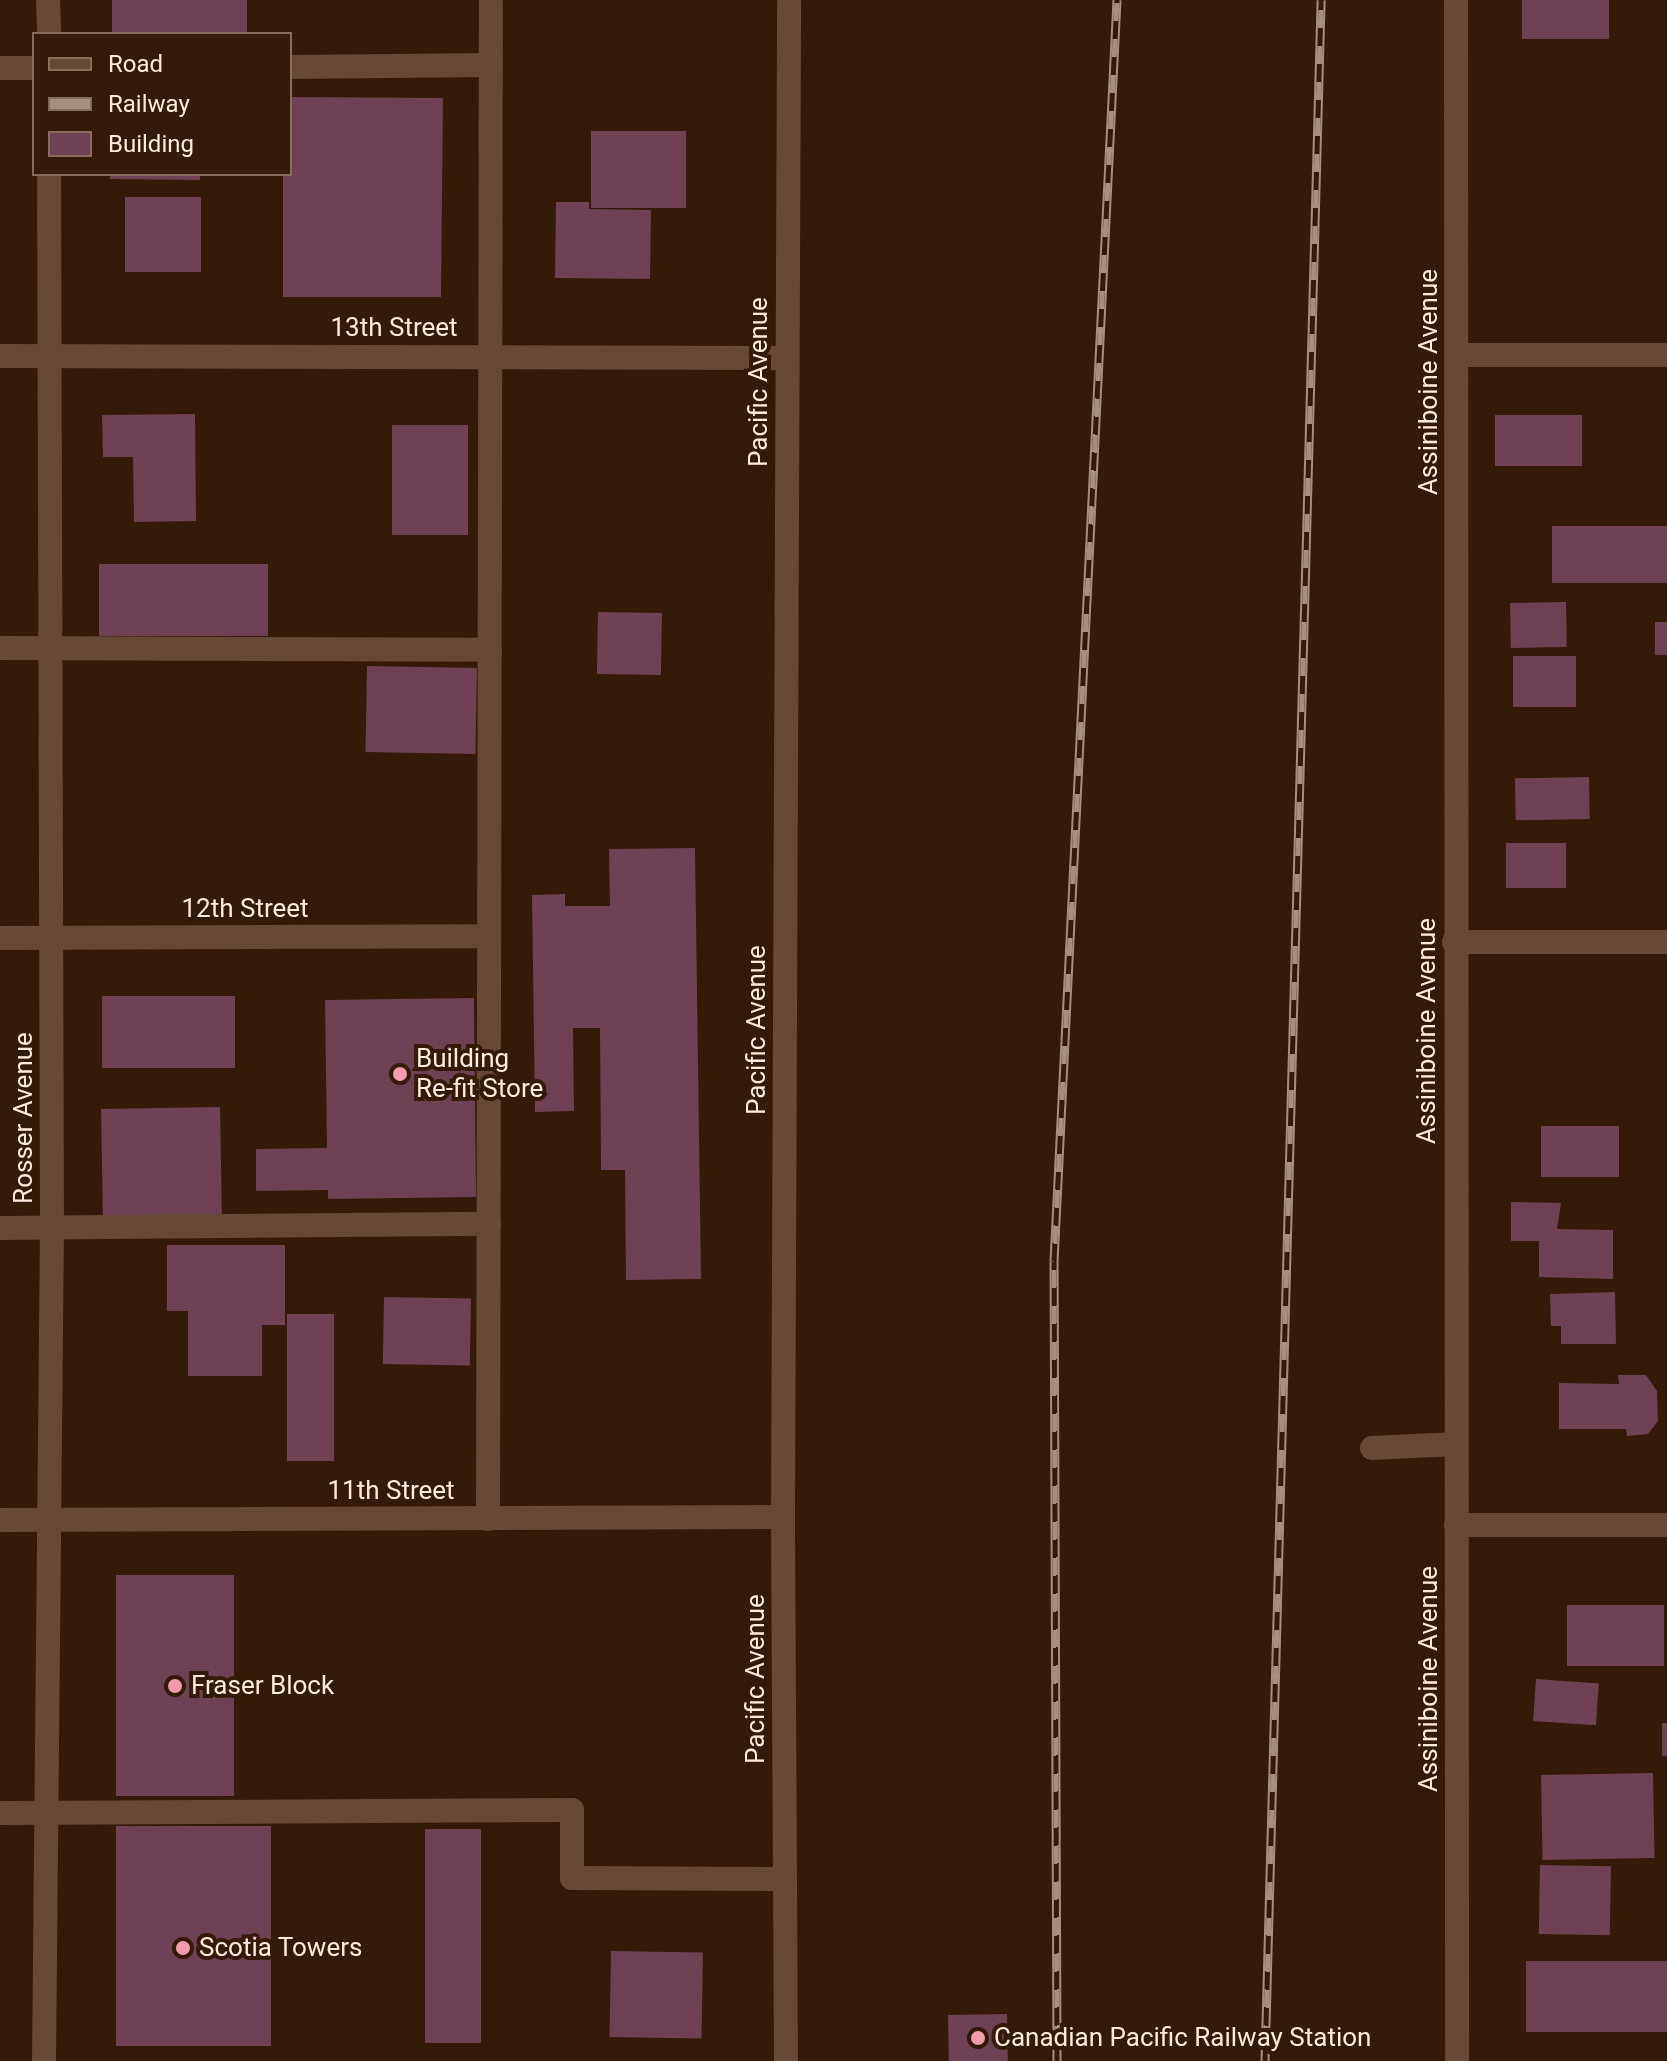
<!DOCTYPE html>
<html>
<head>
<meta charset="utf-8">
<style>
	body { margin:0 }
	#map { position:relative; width:1667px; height:2061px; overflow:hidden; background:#341a08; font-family:Roboto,sans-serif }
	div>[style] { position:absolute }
	.building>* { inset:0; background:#6e4254; transform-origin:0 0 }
	.minor>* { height:24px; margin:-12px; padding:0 12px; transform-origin:12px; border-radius:12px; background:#664936 }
	.rail>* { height:9px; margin-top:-4.5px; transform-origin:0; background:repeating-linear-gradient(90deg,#341a08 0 18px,#a68f81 0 36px); box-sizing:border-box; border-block:2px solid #a68f81 }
	.dots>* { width:22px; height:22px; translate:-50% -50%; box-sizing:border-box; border:4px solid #341a08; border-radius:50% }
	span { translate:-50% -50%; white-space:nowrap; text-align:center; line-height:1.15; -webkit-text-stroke:8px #341a08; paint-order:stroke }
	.street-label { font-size:26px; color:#feebe0 }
	.poi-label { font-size:26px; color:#feebe0 }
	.left { translate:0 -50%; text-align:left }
	.legend { position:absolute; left:32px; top:32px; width:260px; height:144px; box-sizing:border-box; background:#341a08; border:2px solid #856e5e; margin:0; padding:10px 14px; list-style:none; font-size:24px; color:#feebe0 }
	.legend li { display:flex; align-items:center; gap:16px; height:40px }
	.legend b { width:40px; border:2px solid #856e5e }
</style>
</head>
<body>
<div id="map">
	<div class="building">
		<div style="left:112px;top:0;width:135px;height:34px"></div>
		<div style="left:1522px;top:0;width:87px;height:39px"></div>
		<div style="clip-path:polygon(290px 97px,443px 98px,441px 297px,283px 297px,283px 174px,290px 174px)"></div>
		<div style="left:591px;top:131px;width:95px;height:77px"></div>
		<div style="clip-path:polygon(110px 174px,200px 174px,200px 180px,110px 179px)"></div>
		<div style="left:125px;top:197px;width:76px;height:75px"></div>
		<div style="clip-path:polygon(556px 202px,589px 202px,589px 209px,651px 210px,650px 279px,555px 278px)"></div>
		<div style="clip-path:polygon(195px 414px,196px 521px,134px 522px,133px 457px,103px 457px,102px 415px)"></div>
		<div style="left:1582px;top:415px;width:51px;height:87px;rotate:90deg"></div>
		<div style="left:392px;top:425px;width:76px;height:110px"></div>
		<div style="left:1667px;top:526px;width:57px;height:115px;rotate:90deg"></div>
		<div style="left:99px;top:564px;width:169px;height:72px"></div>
		<div style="left:1566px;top:602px;width:45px;height:56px;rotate:89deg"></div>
		<div style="left:598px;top:612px;width:64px;height:62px;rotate:1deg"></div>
		<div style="left:1655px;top:622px;width:12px;height:33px"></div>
		<div style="left:1513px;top:656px;width:63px;height:51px"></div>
		<div style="left:367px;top:666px;width:110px;height:86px;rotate:1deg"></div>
		<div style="left:1589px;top:777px;width:42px;height:74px;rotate:89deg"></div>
		<div style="left:1506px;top:843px;width:60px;height:45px"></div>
		<div style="clip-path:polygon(695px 848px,701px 1279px,626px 1280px,625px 1170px,601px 1170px,600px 1028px,573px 1028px,574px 1111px,535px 1112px,532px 895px,565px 894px,565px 906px,610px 906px,609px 849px)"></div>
		<div style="left:235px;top:996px;width:72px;height:133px;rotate:90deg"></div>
		<div style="clip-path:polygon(474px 998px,476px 1197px,328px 1199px,328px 1190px,256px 1191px,256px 1149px,327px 1148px,325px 1000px)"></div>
		<div style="left:220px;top:1107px;width:110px;height:119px;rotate:89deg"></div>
		<div style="left:1619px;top:1126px;width:51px;height:78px;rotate:90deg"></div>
		<div style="clip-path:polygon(1511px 1202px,1561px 1203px,1557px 1229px,1613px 1230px,1613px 1279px,1539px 1277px,1539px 1241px,1511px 1241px)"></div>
		<div style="clip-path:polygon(167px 1245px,285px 1245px,285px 1325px,262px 1325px,262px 1376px,188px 1376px,188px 1311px,167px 1311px)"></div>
		<div style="clip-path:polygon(1615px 1292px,1616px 1344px,1561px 1344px,1561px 1326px,1551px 1326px,1550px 1294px)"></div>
		<div style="left:384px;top:1297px;width:87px;height:67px;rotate:1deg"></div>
		<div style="left:287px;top:1314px;width:47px;height:147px"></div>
		<div style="clip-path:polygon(1618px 1375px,1646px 1375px,1657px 1391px,1658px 1421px,1648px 1434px,1627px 1436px,1626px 1429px,1559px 1429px,1559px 1383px,1619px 1384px)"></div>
		<div style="left:116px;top:1575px;width:118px;height:221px"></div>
		<div style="left:1664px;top:1605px;width:61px;height:97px;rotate:90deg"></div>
		<div style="left:1536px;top:1679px;width:63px;height:42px;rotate:4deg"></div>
		<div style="left:1662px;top:1723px;width:5px;height:33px"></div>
		<div style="left:1653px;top:1773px;width:85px;height:112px;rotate:89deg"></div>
		<div style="left:271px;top:1826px;width:220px;height:155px;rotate:90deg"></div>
		<div style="left:425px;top:1829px;width:56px;height:214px"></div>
		<div style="left:1540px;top:1865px;width:71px;height:69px;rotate:1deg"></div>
		<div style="left:611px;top:1951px;width:92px;height:86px;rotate:1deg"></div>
		<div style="left:1526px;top:1961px;width:141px;height:71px"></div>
		<div style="left:1007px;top:2014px;width:47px;height:59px;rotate:89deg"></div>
	</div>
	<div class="minor">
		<div style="left:48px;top:0;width:34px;rotate:88deg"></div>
		<div style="left:1456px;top:0;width:2061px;rotate:89.97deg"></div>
		<div style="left:290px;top:67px;width:201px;rotate:-0.6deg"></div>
		<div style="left:0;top:68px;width:34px"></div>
		<div style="left:1458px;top:355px;width:209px"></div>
		<div style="left:0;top:356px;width:787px;rotate:0.15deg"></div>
		<div style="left:0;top:648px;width:490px;rotate:0.2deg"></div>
		<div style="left:0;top:938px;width:489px;rotate:-0.2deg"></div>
		<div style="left:1454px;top:942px;width:213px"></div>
		<div style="left:0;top:1228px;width:489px;rotate:-0.5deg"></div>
		<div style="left:1372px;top:1448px;width:84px;rotate:-2.7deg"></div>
		<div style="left:488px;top:1519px;width:1519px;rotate:-89.89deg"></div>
		<div style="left:0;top:1520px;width:783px;rotate:-0.22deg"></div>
		<div style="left:1456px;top:1525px;width:211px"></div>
		<div style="left:0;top:1813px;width:572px;rotate:-0.3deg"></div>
		<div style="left:572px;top:1810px;width:68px;rotate:90deg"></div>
		<div style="left:572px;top:1878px;width:213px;rotate:0.3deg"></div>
		<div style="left:44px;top:2061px;width:833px;rotate:-89.45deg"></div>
		<div style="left:52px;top:1228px;width:1054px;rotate:-90.16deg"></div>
		<div style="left:786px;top:2061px;width:544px;rotate:-90.32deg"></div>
		<div style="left:783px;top:1517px;width:1517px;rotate:-89.77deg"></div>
	</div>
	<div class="rail">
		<div style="left:1057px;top:2061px;width:800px;rotate:-90.21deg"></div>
		<div style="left:1054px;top:1261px;width:1263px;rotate:-87.14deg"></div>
		<div style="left:1265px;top:2061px;width:2062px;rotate:-88.44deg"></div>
	</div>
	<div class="dots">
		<div style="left:400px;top:1074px;background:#f29aae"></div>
		<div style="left:175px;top:1686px;background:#f29aae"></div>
		<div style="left:183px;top:1948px;background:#f29aae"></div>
		<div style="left:978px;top:2038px;background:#f29aae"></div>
	</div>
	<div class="street-label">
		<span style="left:394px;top:328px">13th Street</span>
		<span style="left:759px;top:382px;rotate:-90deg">Pacific Avenue</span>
		<span style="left:1429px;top:382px;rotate:-90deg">Assiniboine Avenue</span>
		<span style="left:245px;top:909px">12th Street</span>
		<span style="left:757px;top:1030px;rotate:-90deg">Pacific Avenue</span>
		<span style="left:1427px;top:1031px;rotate:-90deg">Assiniboine Avenue</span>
		<span style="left:24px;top:1118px;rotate:-90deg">Rosser Avenue</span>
		<span style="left:391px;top:1491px">11th Street</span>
		<span style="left:756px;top:1679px;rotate:-90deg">Pacific Avenue</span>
		<span style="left:1429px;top:1679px;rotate:-90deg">Assiniboine Avenue</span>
	</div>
	<div class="poi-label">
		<span class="left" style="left:416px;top:1074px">Building<br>Re-fit Store</span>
		<span class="left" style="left:191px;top:1686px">Fraser Block</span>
		<span class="left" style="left:199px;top:1948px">Scotia Towers</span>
		<span class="left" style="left:994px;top:2038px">Canadian Pacific Railway Station</span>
	</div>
	<ul class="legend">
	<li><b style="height:10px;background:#664936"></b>Road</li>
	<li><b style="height:10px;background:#a68f81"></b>Railway</li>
	<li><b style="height:22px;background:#6e4254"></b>Building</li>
	</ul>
</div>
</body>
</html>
